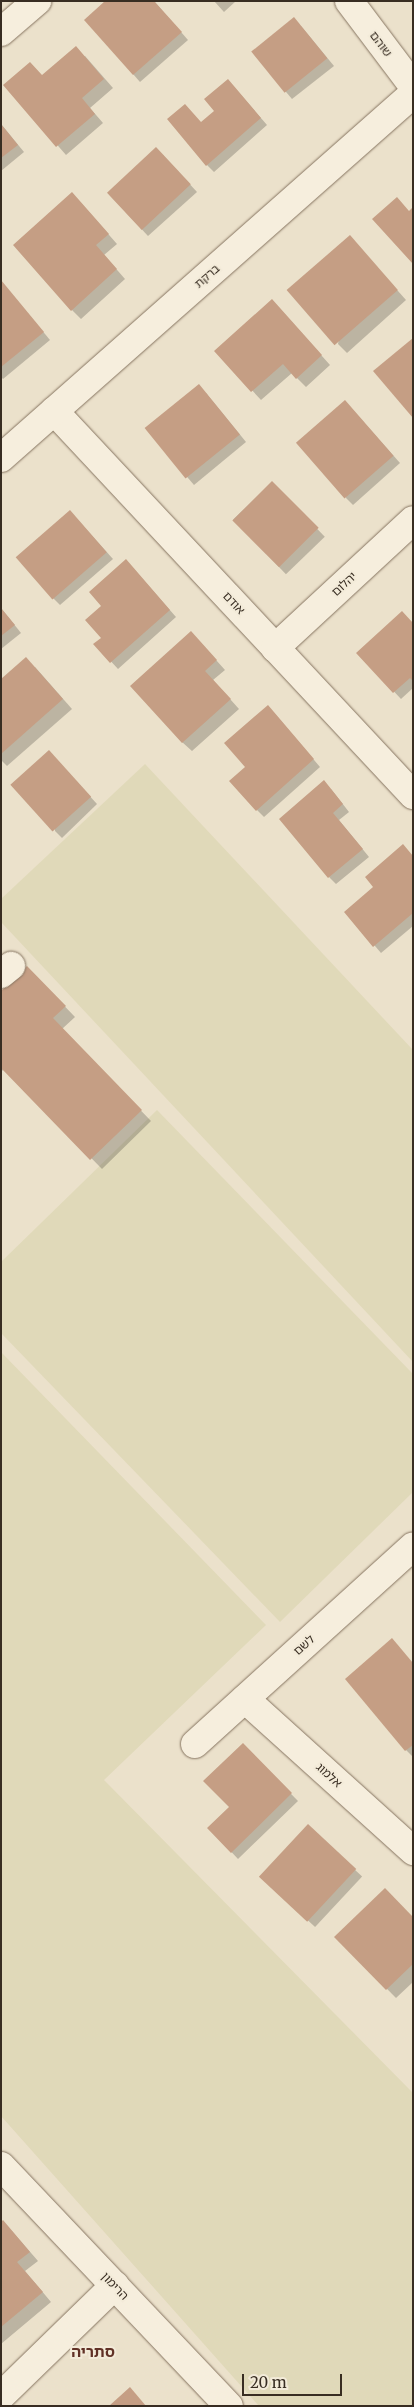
<!DOCTYPE html>
<html>
<head>
<meta charset="utf-8">
<style>
	body { margin:0 }
	#map { position:relative; width:414px; height:2407px; overflow:hidden; background:#ebe1cb; font-family:Merriweather,"Noto Sans Hebrew",serif }
	div>[style] { position:absolute }
	.farmland>* { inset:0; background:#e0d9b9 }
	.shadow>* { inset:0; background:#0003; transform-origin:0 0 }
	.building>* { inset:0; background:#c59e84; transform-origin:0 0 }
	.roads { filter:drop-shadow(0 0 1px #867460) drop-shadow(0 0 1px #867460) }
	.minor>* { height:28px; margin:-14px; padding:0 14px; transform-origin:14px; border-radius:14px; background:#f6eedd }
	span { translate:-50% -50%; white-space:nowrap; text-align:center; line-height:1.15; -webkit-text-stroke:4px #f3ebd9; paint-order:stroke }
	.street-label { font-size:12px; color:#382d22 }
	.quarter-label { font-size:15px; color:#613126; font-weight:700 }
	.frame { position:absolute; inset:0; border:2px solid #382d22; pointer-events:none }
	.scale { position:absolute; left:242px; top:2374px; width:100px; height:22px; box-sizing:border-box; border:2px solid #382d22; border-top:0; padding-left:6px; font-size:15px; line-height:18px; white-space:nowrap; color:#382d22; -webkit-text-stroke:4px #f3ebd9; paint-order:stroke }
</style>
</head>
<body>
<div id="map">
	<div class="farmland">
		<div style="clip-path:polygon(145px 764px,413px 1050px,413px 1362px,1px 922px,1px 899px)"></div>
		<div style="clip-path:polygon(157px 1110px,413px 1374px,413px 1492px,280px 1622px,1px 1333px,1px 1262px)"></div>
		<div style="clip-path:polygon(1px 1352px,266px 1625px,104px 1780px,413px 2093px,413px 2406px,259px 2406px,1px 2116px)"></div>
	</div>
	<div class="shadow">
		<div style="clip-path:polygon(154px 1px,188px 40px,140px 82px,86px 20px)"></div>
		<div style="clip-path:polygon(214px 1px,236px 1px,224px 12px)"></div>
		<div style="clip-path:polygon(301px 26px,334px 66px,292px 99px,253px 53px)"></div>
		<div style="clip-path:polygon(85px 56px,113px 88px,90px 108px,103px 123px,66px 155px,5px 85px,42px 77px)"></div>
		<div style="clip-path:polygon(235px 88px,267px 125px,214px 172px,207px 165px,201px 124px,216px 111px)"></div>
		<div style="clip-path:polygon(1px 124px,24px 152px,1px 171px)"></div>
		<div style="clip-path:polygon(163px 155px,197px 192px,148px 236px,108px 193px)"></div>
		<div style="clip-path:polygon(81px 203px,117px 244px,104px 255px,125px 279px,81px 319px,72px 310px)"></div>
		<div style="clip-path:polygon(358px 246px,406px 300px,347px 353px,338px 344px)"></div>
		<div style="clip-path:polygon(1px 281px,50px 340px,3px 379px,1px 377px)"></div>
		<div style="clip-path:polygon(281px 310px,330px 365px,306px 387px,292px 373px,261px 400px,216px 351px)"></div>
		<div style="clip-path:polygon(206px 393px,246px 442px,194px 485px,147px 430px)"></div>
		<div style="clip-path:polygon(352px 409px,400px 463px,353px 505px,346px 498px)"></div>
		<div style="left:272px;top:482px;width:76px;height:54px;rotate:46deg"></div>
		<div style="clip-path:polygon(77px 519px,113px 559px,60px 605px,53px 598px)"></div>
		<div style="clip-path:polygon(133px 568px,176px 617px,118px 669px,95px 644px,102px 638px,103px 606px)"></div>
		<div style="clip-path:polygon(1px 608px,21px 633px,1px 649px)"></div>
		<div style="clip-path:polygon(413px 624px,413px 688px,401px 699px,358px 653px)"></div>
		<div style="clip-path:polygon(200px 642px,225px 670px,213px 680px,239px 709px,192px 751px,182px 742px)"></div>
		<div style="clip-path:polygon(35px 667px,72px 709px,7px 766px,1px 760px,1px 680px)"></div>
		<div style="clip-path:polygon(275px 714px,320px 767px,264px 817px,257px 810px)"></div>
		<div style="clip-path:polygon(56px 759px,97px 804px,62px 838px,55px 831px)"></div>
		<div style="clip-path:polygon(331px 789px,349px 812px,339px 820px,369px 857px,336px 884px,329px 877px)"></div>
		<div style="clip-path:polygon(413px 857px,413px 926px,381px 953px,346px 912px)"></div>
		<div style="clip-path:polygon(27px 967px,75px 1017px,62px 1029px,151px 1121px,102px 1169px,4px 1069px,1px 1072px,1px 992px)"></div>
		<div style="clip-path:polygon(413px 1663px,413px 1757px,406px 1750px)"></div>
		<div style="clip-path:polygon(243px 1745px,298px 1801px,238px 1859px,209px 1828px,230px 1807px)"></div>
		<div style="left:308px;top:1826px;width:74px;height:69px;rotate:43deg"></div>
		<div style="clip-path:polygon(413px 1918px,413px 1982px,396px 1998px,336px 1937px)"></div>
		<div style="clip-path:polygon(1px 2224px,12px 2231px,38px 2261px,25px 2271px,51px 2302px,1px 2344px)"></div>
	</div>
	<div class="building">
		<div style="clip-path:polygon(105px 1px,154px 1px,182px 32px,133px 75px,84px 20px)"></div>
		<div style="left:294px;top:17px;width:53px;height:55px;rotate:51deg"></div>
		<div style="clip-path:polygon(76px 46px,104px 79px,82px 98px,95px 114px,56px 147px,3px 85px,30px 62px,42px 75px)"></div>
		<div style="clip-path:polygon(228px 79px,261px 118px,206px 166px,167px 119px,185px 104px,201px 122px,214px 111px,204px 99px)"></div>
		<div style="clip-path:polygon(1px 124px,18px 145px,1px 158px)"></div>
		<div style="left:156px;top:147px;width:51px;height:67px;rotate:47deg"></div>
		<div style="clip-path:polygon(72px 192px,109px 234px,96px 245px,117px 269px,71px 311px,13px 245px)"></div>
		<div style="clip-path:polygon(397px 197px,409px 211px,413px 207px,413px 264px,372px 219px)"></div>
		<div style="left:350px;top:235px;width:73px;height:84px;rotate:49deg"></div>
		<div style="clip-path:polygon(1px 280px,44px 332px,1px 367px)"></div>
		<div style="clip-path:polygon(272px 299px,322px 355px,296px 379px,283px 364px,251px 392px,214px 351px)"></div>
		<div style="clip-path:polygon(413px 338px,413px 418px,373px 371px)"></div>
		<div style="left:199px;top:384px;width:65px;height:70px;rotate:51deg"></div>
		<div style="left:345px;top:400px;width:74px;height:65px;rotate:49deg"></div>
		<div style="left:272px;top:481px;width:66px;height:56px;rotate:45deg"></div>
		<div style="left:70px;top:510px;width:56px;height:72px;rotate:49deg"></div>
		<div style="clip-path:polygon(126px 559px,170px 610px,110px 663px,93px 644px,101px 638px,85px 620px,101px 606px,89px 592px)"></div>
		<div style="clip-path:polygon(1px 608px,15px 625px,1px 636px)"></div>
		<div style="clip-path:polygon(402px 611px,413px 623px,413px 681px,410px 678px,393px 693px,356px 653px)"></div>
		<div style="clip-path:polygon(191px 631px,217px 660px,205px 671px,231px 699px,182px 743px,130px 686px)"></div>
		<div style="clip-path:polygon(26px 657px,63px 699px,1px 754px,1px 679px)"></div>
		<div style="clip-path:polygon(268px 705px,314px 759px,256px 811px,229px 781px,245px 767px,224px 743px)"></div>
		<div style="left:49px;top:750px;width:63px;height:52px;rotate:48deg"></div>
		<div style="clip-path:polygon(324px 780px,343px 804px,333px 813px,363px 849px,328px 878px,279px 819px)"></div>
		<div style="clip-path:polygon(403px 844px,413px 856px,413px 913px,373px 947px,344px 912px,373px 887px,365px 877px)"></div>
		<div style="clip-path:polygon(27px 966px,66px 1006px,53px 1018px,142px 1110px,90px 1160px,1px 1068px,1px 991px)"></div>
		<div style="clip-path:polygon(392px 1638px,413px 1663px,413px 1745px,405px 1751px,345px 1679px)"></div>
		<div style="clip-path:polygon(243px 1743px,292px 1793px,231px 1853px,207px 1828px,229px 1807px,203px 1781px)"></div>
		<div style="left:308px;top:1824px;width:66px;height:72px;rotate:43deg"></div>
		<div style="clip-path:polygon(385px 1888px,413px 1917px,413px 1964px,386px 1990px,334px 1937px)"></div>
		<div style="clip-path:polygon(3px 2220px,30px 2252px,17px 2262px,43px 2292px,1px 2327px,1px 2222px)"></div>
		<div style="clip-path:polygon(130px 2387px,146px 2406px,109px 2406px)"></div>
	</div>
	<div class="roads">
		<div class="minor">
			<div style="left:349px;top:1px;width:106px;rotate:53deg"></div>
			<div style="left:1px;top:32px;width:48px;rotate:-40.7deg"></div>
			<div style="left:54px;top:411px;width:526px;rotate:46.93deg"></div>
			<div style="left:1px;top:458px;width:550px;rotate:-41.46deg"></div>
			<div style="left:275px;top:648px;width:188px;rotate:-42.8deg"></div>
			<div style="left:1px;top:974px;width:13px;rotate:-39deg"></div>
			<div style="left:245px;top:1699px;width:227px;rotate:42.1deg"></div>
			<div style="left:195px;top:1744px;width:294px;rotate:-42.2deg"></div>
			<div style="left:1px;top:2166px;width:331px;rotate:46.5deg"></div>
			<div style="left:1px;top:2396px;width:159px;rotate:-44.2deg"></div>
		</div>
	</div>
	<div class="street-label">
		<span style="left:381px;top:44px;rotate:53deg">שוהם</span>
		<span style="left:207px;top:276px;rotate:-41deg">ברקת</span>
		<span style="left:344px;top:584px;rotate:-43deg">יהלום</span>
		<span style="left:234px;top:603px;rotate:47deg">אודם</span>
		<span style="left:304px;top:1645px;rotate:-42deg">לשם</span>
		<span style="left:329px;top:1775px;rotate:42deg">אלמוג</span>
		<span style="left:115px;top:2286px;rotate:46deg">הרימון</span>
	</div>
	<div class="quarter-label">
		<span style="left:93px;top:2352px">סתריה</span>
	</div>
	<div class="frame"></div>
	<div class="scale">20 m</div>
</div>
</body>
</html>
